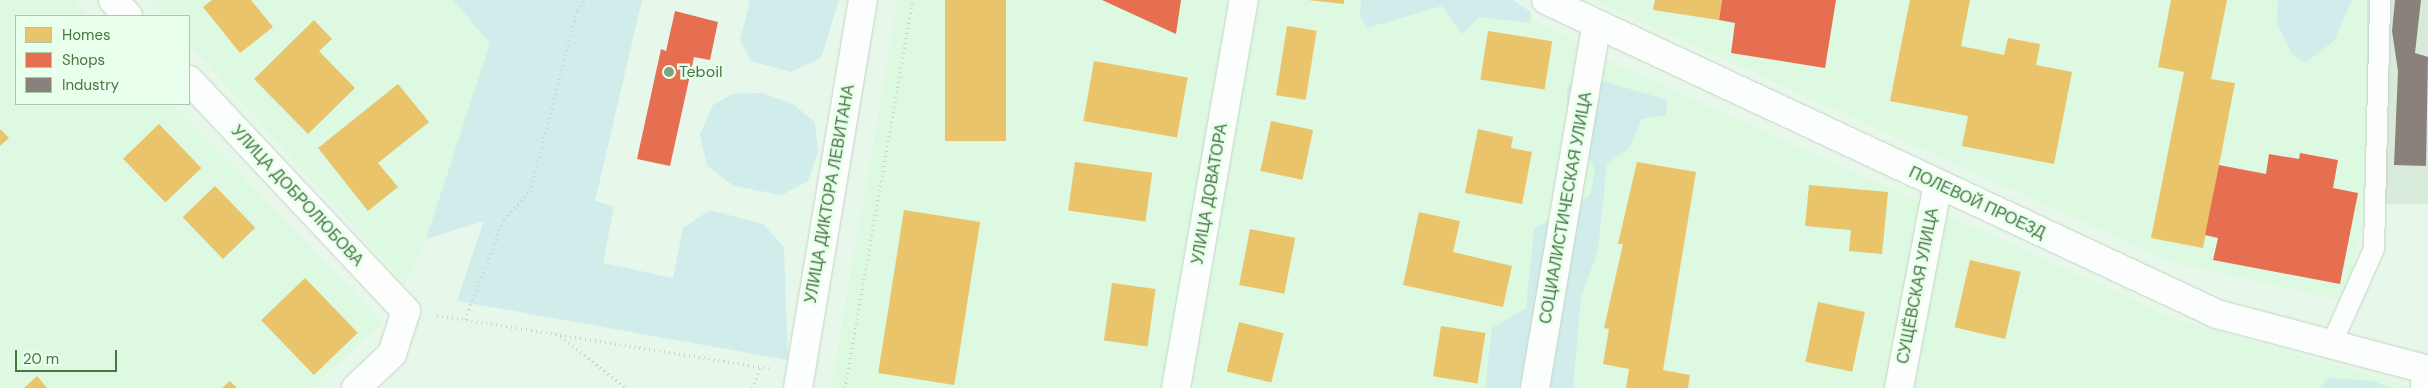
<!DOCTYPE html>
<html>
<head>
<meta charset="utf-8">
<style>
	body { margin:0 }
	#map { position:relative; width:2428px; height:388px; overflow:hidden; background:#e7f7ea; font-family:"DM Sans",sans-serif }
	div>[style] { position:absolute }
	.residential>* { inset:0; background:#ddf9e1 }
	.industrial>* { inset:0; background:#d8eada; transform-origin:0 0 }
	.green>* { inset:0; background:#d0edeb }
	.homes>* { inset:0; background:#e9c46a; transform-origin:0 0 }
	.shops>* { inset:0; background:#e76f51 }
	.industry>* { inset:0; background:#8a817c }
	.path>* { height:3px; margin-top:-1.5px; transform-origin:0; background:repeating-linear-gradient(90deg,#c6d6c7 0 1px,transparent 0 5px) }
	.roads { filter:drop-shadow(0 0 1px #c3d6c3) drop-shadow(0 0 1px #c3d6c3) }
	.lane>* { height:20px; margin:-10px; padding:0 10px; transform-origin:10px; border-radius:10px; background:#fbfefc }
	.street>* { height:28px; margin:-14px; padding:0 14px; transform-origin:14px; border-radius:14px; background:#fbfefc }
	.secondary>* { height:28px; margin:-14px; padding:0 14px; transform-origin:14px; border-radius:14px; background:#fbfefc }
	.dots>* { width:14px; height:14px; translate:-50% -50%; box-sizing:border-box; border:2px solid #e8ffec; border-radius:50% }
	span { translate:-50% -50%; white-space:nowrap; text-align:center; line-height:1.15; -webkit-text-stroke:5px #e8ffec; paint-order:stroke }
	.poi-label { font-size:16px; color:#4a7646 }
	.left { translate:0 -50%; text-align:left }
	.street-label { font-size:16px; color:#4a7646 }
	.legend { position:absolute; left:15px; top:15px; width:175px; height:90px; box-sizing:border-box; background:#e8ffec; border:1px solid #a9c8aa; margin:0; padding:6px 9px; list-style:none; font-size:15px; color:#4a7646 }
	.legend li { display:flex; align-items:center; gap:10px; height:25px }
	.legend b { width:25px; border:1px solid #a9c8aa }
	.scale { position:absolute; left:15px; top:350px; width:102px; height:22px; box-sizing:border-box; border:2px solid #4a7646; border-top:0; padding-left:6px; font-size:15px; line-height:18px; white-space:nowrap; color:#4a7646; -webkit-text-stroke:4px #e8ffec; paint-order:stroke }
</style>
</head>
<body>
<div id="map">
	<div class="residential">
		<div style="clip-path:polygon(0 0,74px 0,89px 16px,16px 16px,16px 104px,173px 104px,383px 322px,312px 388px,0 388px)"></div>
		<div style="clip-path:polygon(149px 0,453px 0,490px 43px,426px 239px,405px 284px,189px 44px,189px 16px,164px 16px)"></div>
		<div style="clip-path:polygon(898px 0,1499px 0,1614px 63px,2173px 318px,2414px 388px,831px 388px)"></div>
		<div style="clip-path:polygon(1593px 0,2367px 0,2367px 204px,2345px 301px,2172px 262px)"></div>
	</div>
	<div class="industrial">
		<div style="left:2367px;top:0;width:61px;height:204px"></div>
	</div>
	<div class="green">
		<div style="clip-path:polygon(453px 0,642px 0,595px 201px,614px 206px,603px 263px,673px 278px,683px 228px,710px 210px,763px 224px,784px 247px,788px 360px,457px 301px,484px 221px,426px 239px,490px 43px)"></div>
		<div style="clip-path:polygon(746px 0,839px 0,821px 58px,791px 72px,751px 61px,740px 40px,750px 1px)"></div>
		<div style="clip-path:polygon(1361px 0,1513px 0,1531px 12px,1530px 23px,1479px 17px,1462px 34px,1442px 6px,1367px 28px,1360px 15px)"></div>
		<div style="clip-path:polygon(2278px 0,2352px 0,2334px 41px,2305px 63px,2291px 53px,2277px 22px)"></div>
		<div style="clip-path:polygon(1587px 76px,1667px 100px,1666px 115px,1642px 119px,1628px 149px,1607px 163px,1598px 251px,1581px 297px,1573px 388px,1485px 388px,1492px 328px,1526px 308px,1534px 229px,1590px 195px,1595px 170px,1567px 116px,1567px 86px)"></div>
		<div style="clip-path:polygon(762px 93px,793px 104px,815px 122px,818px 152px,808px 181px,782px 195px,734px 186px,707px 166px,700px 134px,713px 105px,732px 94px)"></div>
		<div style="clip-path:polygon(2328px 378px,2375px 381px,2390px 388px,2319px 388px)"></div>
	</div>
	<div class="homes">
		<div style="clip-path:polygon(212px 0,251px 0,273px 27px,240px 53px,203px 7px)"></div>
		<div style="left:945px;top:0;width:61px;height:141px"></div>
		<div style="clip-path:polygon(1308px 0,1344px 0,1344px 4px)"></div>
		<div style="clip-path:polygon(1655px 0,1722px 0,1719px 20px,1653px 10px)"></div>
		<div style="clip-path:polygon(1910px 0,1970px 0,1961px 46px,2004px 55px,2008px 38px,2040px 44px,2036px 65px,2072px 72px,2054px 164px,1962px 146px,1968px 116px,1890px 101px)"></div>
		<div style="clip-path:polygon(2171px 0,2227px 0,2211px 79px,2235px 83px,2203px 248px,2151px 238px,2184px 72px,2158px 67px)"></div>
		<div style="clip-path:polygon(314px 20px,332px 39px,319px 51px,355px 88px,308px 134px,254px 79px)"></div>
		<div style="left:1287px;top:26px;width:30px;height:70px;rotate:9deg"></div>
		<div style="left:1488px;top:31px;width:65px;height:49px;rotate:9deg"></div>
		<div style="left:1094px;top:61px;width:95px;height:61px;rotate:10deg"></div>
		<div style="clip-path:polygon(398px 84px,429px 122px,378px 163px,398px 187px,368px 211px,318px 148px)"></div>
		<div style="left:1271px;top:121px;width:43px;height:51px;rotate:12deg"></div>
		<div style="left:159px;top:124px;width:61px;height:50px;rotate:46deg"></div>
		<div style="clip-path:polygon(0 129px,9px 138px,0 146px)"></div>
		<div style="clip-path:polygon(1478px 129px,1513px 137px,1511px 148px,1532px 152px,1522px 204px,1465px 193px)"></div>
		<div style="left:1075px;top:162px;width:78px;height:49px;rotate:8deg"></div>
		<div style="clip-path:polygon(1637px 162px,1696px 172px,1663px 370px,1690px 375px,1688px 388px,1626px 388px,1629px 369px,1603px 364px,1609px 329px,1604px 328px,1623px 244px,1618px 244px)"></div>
		<div style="clip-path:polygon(1809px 185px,1888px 192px,1882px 254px,1849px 251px,1851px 230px,1805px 226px)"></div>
		<div style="left:215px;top:186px;width:58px;height:45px;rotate:46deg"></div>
		<div style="left:904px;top:210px;width:77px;height:165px;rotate:9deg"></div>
		<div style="clip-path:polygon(1419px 212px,1460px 221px,1453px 252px,1512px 266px,1503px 307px,1403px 285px)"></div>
		<div style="left:1250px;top:229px;width:46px;height:57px;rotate:11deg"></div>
		<div style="left:1970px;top:260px;width:52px;height:69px;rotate:13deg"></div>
		<div style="left:305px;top:278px;width:76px;height:61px;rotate:46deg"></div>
		<div style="left:1112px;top:283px;width:44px;height:58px;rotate:8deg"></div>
		<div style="left:1818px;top:302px;width:48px;height:61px;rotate:12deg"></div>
		<div style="left:1239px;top:322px;width:46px;height:51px;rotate:14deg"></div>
		<div style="left:1441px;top:326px;width:45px;height:51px;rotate:9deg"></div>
		<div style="clip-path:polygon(37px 376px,47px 388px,24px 388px)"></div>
		<div style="clip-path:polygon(230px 381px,237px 388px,222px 388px)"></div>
	</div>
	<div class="shops">
		<div style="clip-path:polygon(1102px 0,1181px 0,1176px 34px)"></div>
		<div style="clip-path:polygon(1722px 0,1836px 0,1825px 68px,1731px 53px,1735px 23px,1719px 20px)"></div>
		<div style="clip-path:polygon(675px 11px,718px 22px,710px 60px,694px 57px,670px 166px,637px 159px,661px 49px,666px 51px)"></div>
		<div style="clip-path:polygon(2300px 153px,2338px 160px,2333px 188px,2358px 193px,2340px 284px,2213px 260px,2218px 238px,2205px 235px,2219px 165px,2266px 174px,2269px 154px,2299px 159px)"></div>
	</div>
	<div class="industry">
		<div style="clip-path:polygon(2395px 0,2421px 0,2415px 53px,2428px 57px,2426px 166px,2394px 165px,2398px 71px,2392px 31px)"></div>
	</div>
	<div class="path">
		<div style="left:437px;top:315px;width:336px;rotate:9.1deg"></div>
		<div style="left:465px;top:319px;width:107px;rotate:-68.7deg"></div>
		<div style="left:504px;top:219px;width:38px;rotate:-47deg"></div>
		<div style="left:530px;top:191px;width:187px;rotate:-75.4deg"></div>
		<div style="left:577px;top:10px;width:13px;rotate:-51deg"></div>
		<div style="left:557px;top:333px;width:88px;rotate:38.6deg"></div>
		<div style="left:752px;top:388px;width:23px;rotate:-67deg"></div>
		<div style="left:845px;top:388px;width:394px;rotate:-80.1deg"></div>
	</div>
	<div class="roads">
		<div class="lane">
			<div style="left:2331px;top:345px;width:105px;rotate:-65.9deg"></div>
			<div style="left:2374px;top:249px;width:249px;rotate:-88.6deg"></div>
			<div style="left:2421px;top:388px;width:20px;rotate:-87deg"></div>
			<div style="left:2422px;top:368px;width:6px;rotate:9deg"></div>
		</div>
		<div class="street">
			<div style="left:113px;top:0;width:22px;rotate:47deg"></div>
			<div style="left:1546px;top:0;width:741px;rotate:25.08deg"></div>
			<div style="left:2217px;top:314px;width:212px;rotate:14.8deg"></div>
			<div style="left:189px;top:80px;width:317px;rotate:46.8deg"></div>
			<div style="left:406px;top:311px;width:45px;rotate:108deg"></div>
			<div style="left:392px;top:354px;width:50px;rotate:136.6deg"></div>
			<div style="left:1176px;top:388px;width:394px;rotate:-80.1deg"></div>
			<div style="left:1535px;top:388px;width:366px;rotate:-80.4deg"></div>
			<div style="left:1899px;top:388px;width:208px;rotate:-79.2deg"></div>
		</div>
		<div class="secondary">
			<div style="left:798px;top:388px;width:393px;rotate:-80.5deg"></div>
		</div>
	</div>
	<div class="dots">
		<div style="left:669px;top:72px;background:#81a37f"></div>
	</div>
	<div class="poi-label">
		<span class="left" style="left:679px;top:72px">Teboil</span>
	</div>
	<div class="street-label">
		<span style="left:830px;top:194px;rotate:-80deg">УЛИЦА ДИКТОРА ЛЕВИТАНА</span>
		<span style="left:1210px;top:194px;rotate:-80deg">УЛИЦА ДОВАТОРА</span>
		<span style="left:297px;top:196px;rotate:47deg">УЛИЦА ДОБРОЛЮБОВА</span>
		<span style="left:1977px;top:203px;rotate:25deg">ПОЛЕВОЙ ПРОЕЗД</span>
		<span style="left:1566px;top:208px;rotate:-80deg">СОЦИАЛИСТИЧЕСКАЯ УЛИЦА</span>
		<span style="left:1918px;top:286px;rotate:-79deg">СУЩЁВСКАЯ УЛИЦА</span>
	</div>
	<ul class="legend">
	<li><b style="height:14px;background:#e9c46a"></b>Homes</li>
	<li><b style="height:14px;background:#e76f51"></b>Shops</li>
	<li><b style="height:14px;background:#8a817c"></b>Industry</li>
	</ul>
	<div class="scale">20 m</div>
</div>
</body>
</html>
